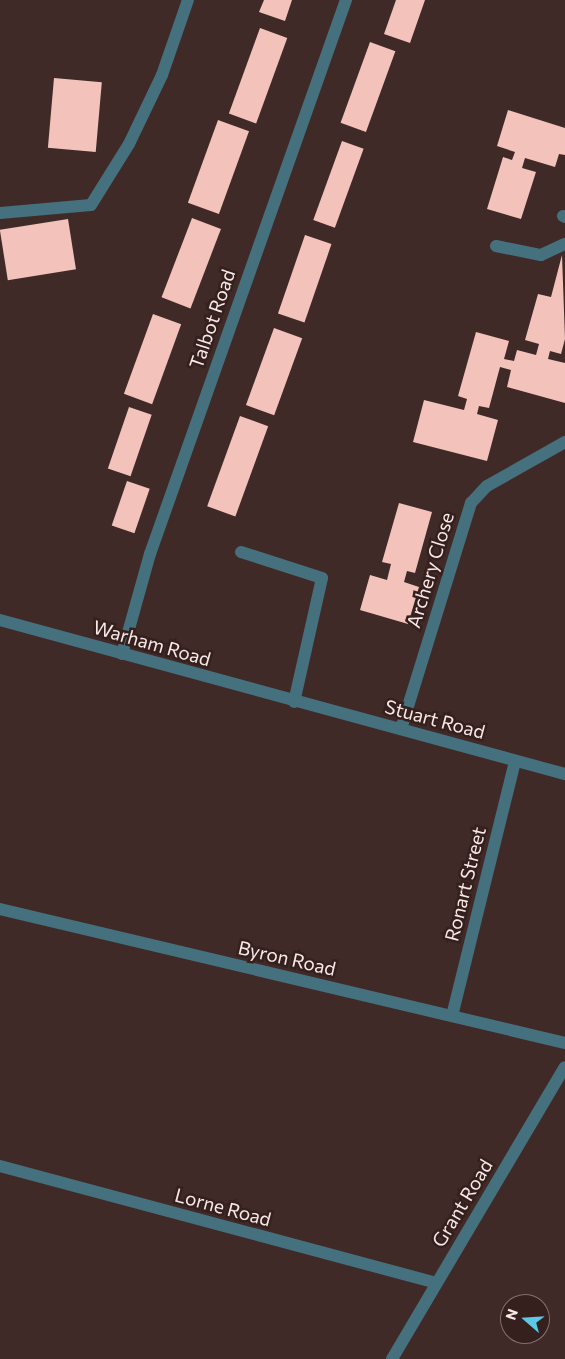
<!DOCTYPE html>
<html>
<head>
<meta charset="utf-8">
<style>
	body { margin:0 }
	#map { position:relative; width:565px; height:1359px; overflow:hidden; background:#402a27; font-family:Commissioner,sans-serif }
	div>[style] { position:absolute }
	.building>* { inset:0; background:#f2c2bb; transform-origin:0 0 }
	.service>* { height:12px; margin:-6px; padding:0 6px; transform-origin:6px; border-radius:6px; background:#45717e }
	.minor>* { height:12px; margin:-6px; padding:0 6px; transform-origin:6px; border-radius:6px; background:#45717e }
	span { translate:-50% -50%; white-space:nowrap; text-align:center; line-height:1.15; -webkit-text-stroke:5px #35201e; paint-order:stroke }
	.street-label { font-size:19px; color:#f7e9e7 }
	.north { position:absolute; left:500px; top:1294px; width:50px; height:50px; box-sizing:border-box; background:#35201e; border:1px solid #83706e; border-radius:50%; rotate:289deg; font-size:14px; font-weight:700; line-height:20px; text-align:center; color:#f7e9e7 }
	.north::after { content:''; display:block; margin:auto; width:18px; height:22px; background:#5bc8e6; clip-path:polygon(50% 0,100% 100%,50% 72%,0 100%) }
</style>
</head>
<body>
<div id="map">
	<div class="building">
		<div style="clip-path:polygon(264px 0,292px 0,285px 21px,259px 12px)"></div>
		<div style="clip-path:polygon(396px 0,425px 0,410px 43px,384px 34px)"></div>
		<div style="left:260px;top:28px;width:29px;height:91px;rotate:20deg"></div>
		<div style="left:370px;top:42px;width:27px;height:86px;rotate:20deg"></div>
		<div style="left:54px;top:78px;width:48px;height:70px;rotate:5deg"></div>
		<div style="clip-path:polygon(508px 110px,565px 128px,565px 155px,559px 154px,555px 167px,525px 158px,522px 168px,536px 172px,521px 219px,487px 209px,503px 157px,512px 160px,515px 152px,497px 146px)"></div>
		<div style="left:218px;top:120px;width:33px;height:88px;rotate:20deg"></div>
		<div style="left:342px;top:141px;width:23px;height:84px;rotate:20deg"></div>
		<div style="left:192px;top:218px;width:31px;height:85px;rotate:21deg"></div>
		<div style="left:68px;top:219px;width:51px;height:69px;rotate:81deg"></div>
		<div style="left:305px;top:235px;width:28px;height:83px;rotate:19deg"></div>
		<div style="clip-path:polygon(562px 255px,565px 339px,561px 354px,550px 351px,548px 359px,565px 363px,565px 403px,507px 387px,511px 370px,500px 367px,489px 408px,479px 406px,477px 414px,498px 420px,487px 461px,413px 442px,424px 400px,464px 410px,467px 399px,458px 396px,476px 332px,509px 341px,504px 359px,514px 361px,517px 350px,536px 355px,539px 344px,525px 340px,538px 294px,551px 297px)"></div>
		<div style="left:153px;top:314px;width:30px;height:85px;rotate:20deg"></div>
		<div style="left:274px;top:328px;width:30px;height:82px;rotate:20deg"></div>
		<div style="left:129px;top:407px;width:24px;height:65px;rotate:19deg"></div>
		<div style="left:240px;top:416px;width:30px;height:96px;rotate:20deg"></div>
		<div style="left:127px;top:481px;width:24px;height:47px;rotate:19deg"></div>
		<div style="clip-path:polygon(399px 503px,432px 512px,415px 573px,407px 571px,404px 582px,419px 587px,408px 624px,360px 610px,370px 575px,387px 580px,391px 564px,382px 562px)"></div>
	</div>
	<div class="service">
		<div style="left:0;top:213px;width:91px;rotate:-5deg"></div>
		<div style="left:91px;top:205px;width:72px;rotate:-58.1deg"></div>
		<div style="left:129px;top:144px;width:76px;rotate:-64.4deg"></div>
		<div style="left:162px;top:75px;width:79px;rotate:-70.9deg"></div>
		<div style="left:496px;top:246px;width:46px;rotate:11.3deg"></div>
		<div style="left:541px;top:255px;width:26px;rotate:-25deg"></div>
		<div style="left:241px;top:552px;width:85px;rotate:17.8deg"></div>
		<div style="left:322px;top:578px;width:127px;rotate:102.7deg"></div>
	</div>
	<div class="minor">
		<div style="left:563px;top:216px;width:2px;rotate:27deg"></div>
		<div style="left:0;top:620px;width:586px;rotate:15.25deg"></div>
		<div style="left:122px;top:654px;width:104px;rotate:-74.4deg"></div>
		<div style="left:150px;top:554px;width:588px;rotate:-70.52deg"></div>
		<div style="left:401px;top:729px;width:237px;rotate:-72.8deg"></div>
		<div style="left:471px;top:503px;width:23px;rotate:-47deg"></div>
		<div style="left:487px;top:486px;width:90px;rotate:-29.4deg"></div>
		<div style="left:0;top:909px;width:581px;rotate:13.34deg"></div>
		<div style="left:452px;top:1016px;width:263px;rotate:-76.1deg"></div>
		<div style="left:0;top:1166px;width:451px;rotate:15deg"></div>
		<div style="left:392px;top:1359px;width:339px;rotate:-59.4deg"></div>
	</div>
	<div class="street-label">
		<span style="left:212px;top:319px;rotate:-71deg">Talbot Road</span>
		<span style="left:430px;top:570px;rotate:-73deg">Archery Close</span>
		<span style="left:152px;top:643px;rotate:16deg">Warham Road</span>
		<span style="left:435px;top:719px;rotate:15deg">Stuart Road</span>
		<span style="left:465px;top:884px;rotate:-76deg">Ronart Street</span>
		<span style="left:287px;top:958px;rotate:13deg">Byron Road</span>
		<span style="left:462px;top:1203px;rotate:-59deg">Grant Road</span>
		<span style="left:223px;top:1207px;rotate:15deg">Lorne Road</span>
	</div>
	<div class="north">N</div>
</div>
</body>
</html>
